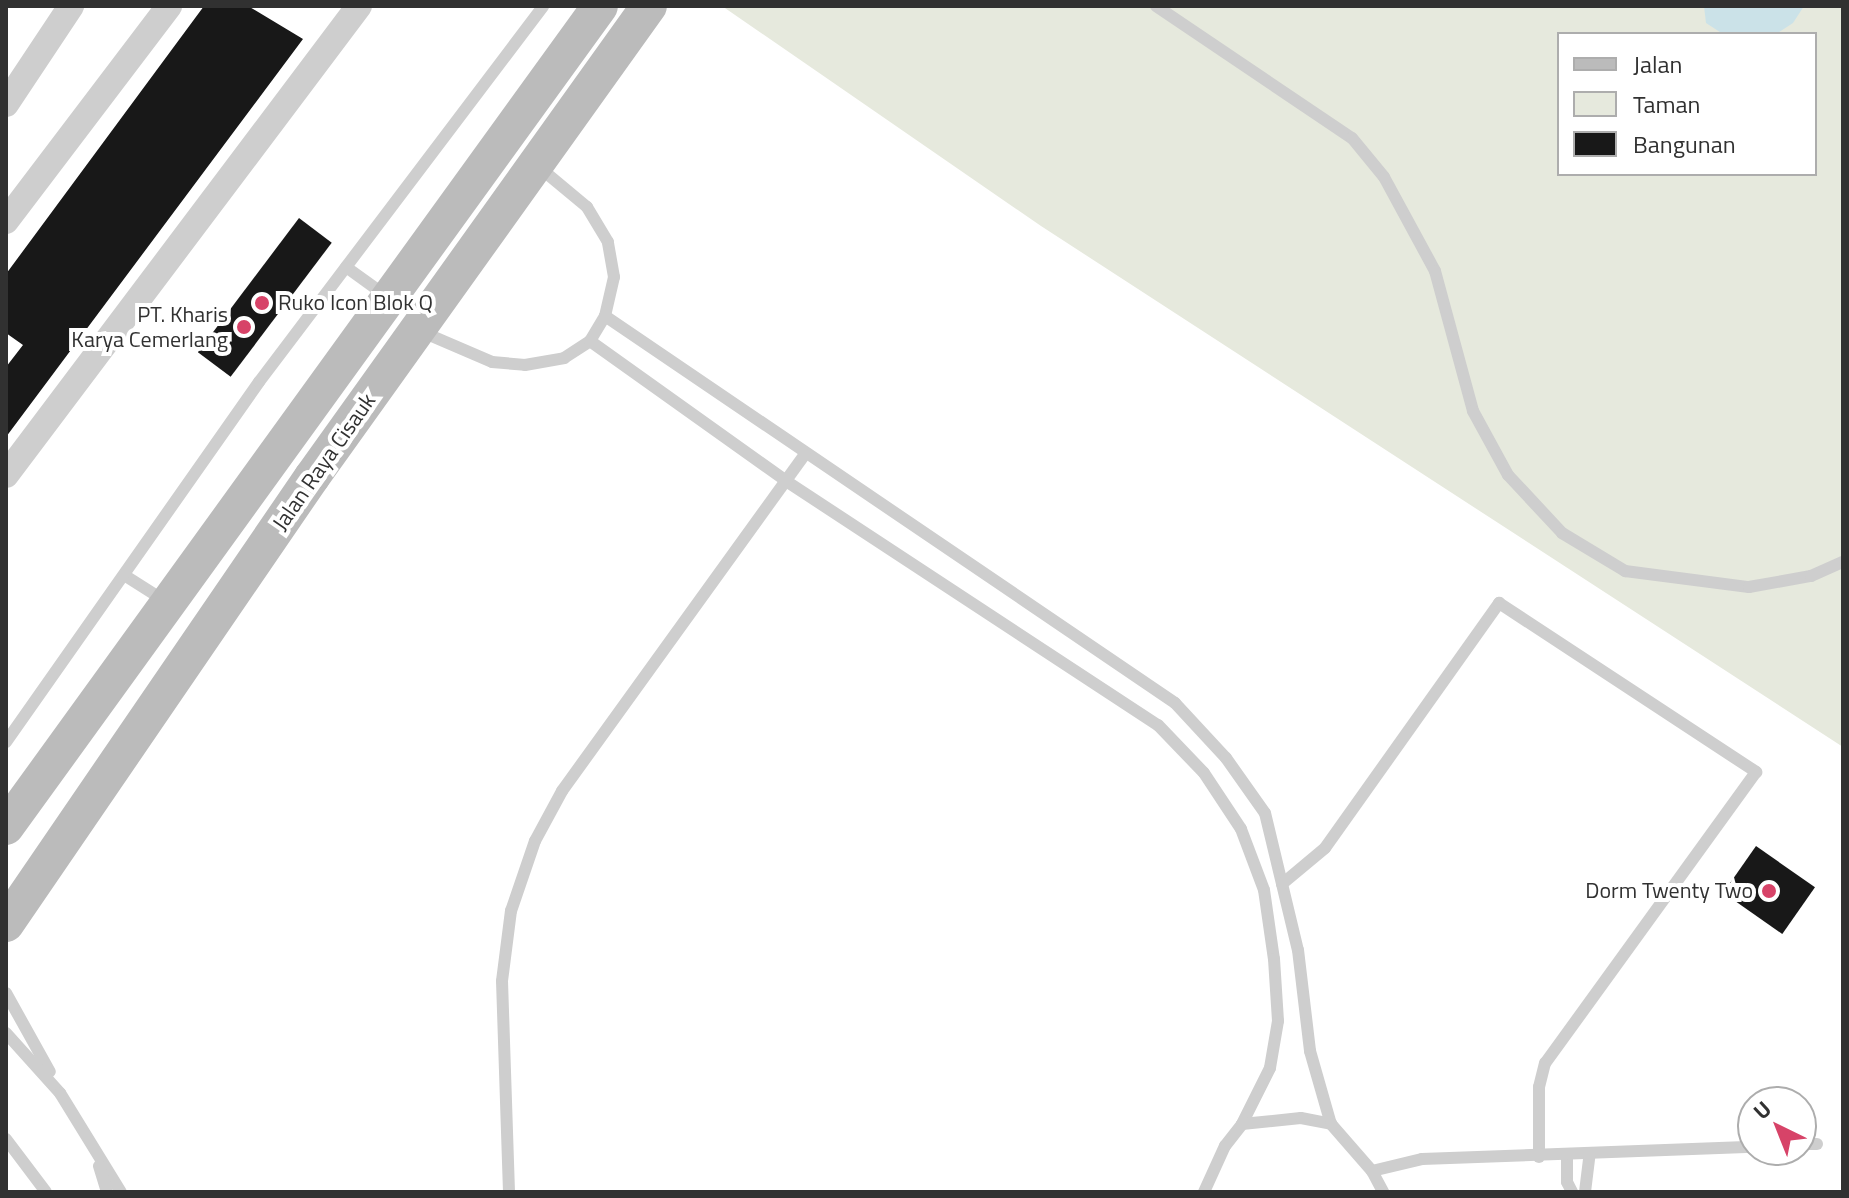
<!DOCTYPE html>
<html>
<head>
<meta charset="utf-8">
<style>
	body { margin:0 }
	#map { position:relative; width:1849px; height:1198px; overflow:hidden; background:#fff; font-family:"Titillium Web",sans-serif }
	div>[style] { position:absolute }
	.green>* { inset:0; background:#e6e9dd }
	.water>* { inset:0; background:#cbe2e8 }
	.building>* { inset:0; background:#181818; transform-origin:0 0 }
	.service>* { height:12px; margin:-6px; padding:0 6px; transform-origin:6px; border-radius:6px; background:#cecece }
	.minor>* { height:26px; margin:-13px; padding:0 13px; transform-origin:13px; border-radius:13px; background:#cecece }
	.secondary>* { height:36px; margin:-18px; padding:0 18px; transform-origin:18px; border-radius:18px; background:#bbb }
	.dots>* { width:22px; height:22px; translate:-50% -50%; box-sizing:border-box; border:4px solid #fff; border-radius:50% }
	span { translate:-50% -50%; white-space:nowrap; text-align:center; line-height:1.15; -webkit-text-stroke:8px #fff; paint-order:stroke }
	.poi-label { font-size:22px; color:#313131 }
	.left { translate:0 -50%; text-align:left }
	.right { translate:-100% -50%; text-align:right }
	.street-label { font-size:22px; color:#313131 }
	.frame { position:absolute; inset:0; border:8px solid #313131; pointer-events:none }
	.legend { position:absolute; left:1557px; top:32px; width:260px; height:144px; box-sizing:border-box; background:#fff; border:2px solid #adadad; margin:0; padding:10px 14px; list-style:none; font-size:24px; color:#313131 }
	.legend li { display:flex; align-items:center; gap:16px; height:40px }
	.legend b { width:40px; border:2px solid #adadad }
	.north { position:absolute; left:1737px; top:1086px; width:80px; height:80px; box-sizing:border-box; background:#fff; border:2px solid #adadad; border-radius:50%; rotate:317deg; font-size:22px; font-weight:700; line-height:32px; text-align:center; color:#313131 }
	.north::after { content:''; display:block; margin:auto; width:28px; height:36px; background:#d74368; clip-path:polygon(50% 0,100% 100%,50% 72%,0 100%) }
</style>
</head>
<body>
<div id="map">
	<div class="green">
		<div style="clip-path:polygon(evenodd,722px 6px,1843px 6px,1843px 747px,1041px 226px,722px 6px,1559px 34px,1815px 34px,1815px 174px,1559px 174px,1559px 34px)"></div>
	</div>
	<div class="water">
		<div style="clip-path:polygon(1704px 6px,1804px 6px,1793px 23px,1776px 34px,1723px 34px,1706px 23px)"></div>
	</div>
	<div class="building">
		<div style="clip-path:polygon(204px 6px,248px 6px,303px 39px,6px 437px,6px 367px,23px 345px,6px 333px,6px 274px)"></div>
		<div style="left:299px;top:218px;width:41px;height:168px;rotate:37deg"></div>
		<div style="left:1756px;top:846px;width:72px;height:57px;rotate:35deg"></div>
	</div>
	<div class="service">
		<div style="left:1156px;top:6px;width:236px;rotate:34deg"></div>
		<div style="left:1352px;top:138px;width:50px;rotate:50.6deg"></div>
		<div style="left:1384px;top:177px;width:107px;rotate:61.5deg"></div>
		<div style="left:1435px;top:271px;width:145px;rotate:74.8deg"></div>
		<div style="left:1473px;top:411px;width:73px;rotate:61.3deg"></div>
		<div style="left:1508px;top:475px;width:79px;rotate:47deg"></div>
		<div style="left:1562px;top:533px;width:74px;rotate:31.1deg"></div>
		<div style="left:1625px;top:571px;width:125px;rotate:7.4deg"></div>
		<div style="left:1749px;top:587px;width:63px;rotate:-10.1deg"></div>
		<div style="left:1811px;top:576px;width:35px;rotate:-24deg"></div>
		<div style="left:346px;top:267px;width:49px;rotate:35.9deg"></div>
		<div style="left:605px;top:316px;width:689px;rotate:34.17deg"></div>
		<div style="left:1175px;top:703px;width:75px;rotate:47.2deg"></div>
		<div style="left:1226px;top:758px;width:67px;rotate:54.7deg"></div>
		<div style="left:1265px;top:813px;width:141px;rotate:76.5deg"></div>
		<div style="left:1298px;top:950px;width:102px;rotate:83.2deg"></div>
		<div style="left:1310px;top:1051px;width:76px;rotate:74deg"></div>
		<div style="left:420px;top:331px;width:78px;rotate:23.3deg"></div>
		<div style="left:492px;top:362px;width:33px;rotate:5deg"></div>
		<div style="left:525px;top:365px;width:40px;rotate:-10deg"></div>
		<div style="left:564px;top:358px;width:31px;rotate:-33deg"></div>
		<div style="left:590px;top:341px;width:29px;rotate:-59deg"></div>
		<div style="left:605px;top:316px;width:40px;rotate:-77deg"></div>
		<div style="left:614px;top:277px;width:36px;rotate:-100deg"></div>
		<div style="left:608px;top:242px;width:41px;rotate:-121deg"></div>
		<div style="left:587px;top:207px;width:62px;rotate:-140.2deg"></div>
		<div style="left:590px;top:341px;width:241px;rotate:35.5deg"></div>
		<div style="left:786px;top:481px;width:445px;rotate:33.3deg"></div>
		<div style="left:1158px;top:725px;width:66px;rotate:46.2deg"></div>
		<div style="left:1204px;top:773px;width:67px;rotate:56.5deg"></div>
		<div style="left:1241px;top:829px;width:65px;rotate:69.3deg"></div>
		<div style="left:1264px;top:890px;width:70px;rotate:81.8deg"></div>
		<div style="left:1274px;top:959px;width:62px;rotate:86.3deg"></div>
		<div style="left:1278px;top:1021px;width:48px;rotate:99.7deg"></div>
		<div style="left:1270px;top:1068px;width:63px;rotate:116.6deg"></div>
		<div style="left:124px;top:575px;width:49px;rotate:32.4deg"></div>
		<div style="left:6px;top:742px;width:440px;rotate:-54.9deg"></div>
		<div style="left:259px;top:382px;width:471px;rotate:-52.9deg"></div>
		<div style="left:1282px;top:884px;width:56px;rotate:-39.9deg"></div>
		<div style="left:1325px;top:848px;width:301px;rotate:-54.6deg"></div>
		<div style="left:1499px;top:603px;width:308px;rotate:33.3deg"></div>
		<div style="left:1756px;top:772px;width:359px;rotate:125.9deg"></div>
		<div style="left:1545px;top:1063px;width:25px;rotate:104deg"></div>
		<div style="left:1539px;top:1087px;width:70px;rotate:90deg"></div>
		<div style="left:6px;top:993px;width:90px;rotate:60.9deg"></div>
		<div style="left:6px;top:1033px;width:81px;rotate:48deg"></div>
		<div style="left:60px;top:1093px;width:116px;rotate:58.4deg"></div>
		<div style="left:6px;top:1139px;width:66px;rotate:53deg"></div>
		<div style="left:1801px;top:1144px;width:16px"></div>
		<div style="left:1567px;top:1155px;width:27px;rotate:90deg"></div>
		<div style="left:1567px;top:1182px;width:11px;rotate:63deg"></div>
		<div style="left:99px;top:1166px;width:27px;rotate:73deg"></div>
		<div style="left:1372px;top:1171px;width:51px;rotate:-13.5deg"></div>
		<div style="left:1422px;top:1159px;width:331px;rotate:-2.1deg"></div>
		<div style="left:509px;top:1192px;width:211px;rotate:-91.9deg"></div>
		<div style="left:502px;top:981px;width:71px;rotate:-82.7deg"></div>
		<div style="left:511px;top:911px;width:74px;rotate:-71.1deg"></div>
		<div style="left:535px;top:841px;width:57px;rotate:-61.6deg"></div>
		<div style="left:562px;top:791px;width:415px;rotate:-54.2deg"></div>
		<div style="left:1204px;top:1192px;width:51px;rotate:-65.5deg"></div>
		<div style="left:1225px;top:1146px;width:28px;rotate:-52deg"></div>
		<div style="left:1242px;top:1124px;width:59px;rotate:-5.8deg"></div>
		<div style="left:1301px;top:1118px;width:31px;rotate:11deg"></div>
		<div style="left:1331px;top:1124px;width:62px;rotate:48.9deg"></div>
		<div style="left:1372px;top:1171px;width:24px;rotate:62deg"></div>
		<div style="left:1585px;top:1192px;width:38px;rotate:-83deg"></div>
	</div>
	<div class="minor">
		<div style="left:6px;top:104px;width:118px;rotate:-56.4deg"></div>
		<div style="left:6px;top:221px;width:270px;rotate:-52.8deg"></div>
		<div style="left:6px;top:475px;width:587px;rotate:-53.03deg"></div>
	</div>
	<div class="secondary">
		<div style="left:6px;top:827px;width:1013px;rotate:-54.11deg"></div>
		<div style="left:6px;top:924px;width:542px;rotate:-55.61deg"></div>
		<div style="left:312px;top:477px;width:579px;rotate:-54.42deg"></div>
	</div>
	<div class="dots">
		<div style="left:262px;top:303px;background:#d74368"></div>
		<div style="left:244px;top:327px;background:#d74368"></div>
		<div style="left:1769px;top:891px;background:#d74368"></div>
	</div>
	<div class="poi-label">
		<span class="left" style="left:278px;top:303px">Ruko Icon Blok Q</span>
		<span class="right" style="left:228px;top:327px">PT. Kharis<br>Karya Cemerlang</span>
		<span class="right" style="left:1753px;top:891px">Dorm Twenty Two</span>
	</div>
	<div class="street-label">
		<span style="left:324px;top:462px;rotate:-55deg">Jalan Raya Cisauk</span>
	</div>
	<div class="frame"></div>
	<ul class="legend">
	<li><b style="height:10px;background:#bbb"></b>Jalan</li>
	<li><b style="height:22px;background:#e6e9dd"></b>Taman</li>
	<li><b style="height:22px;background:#181818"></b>Bangunan</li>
	</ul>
	<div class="north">U</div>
</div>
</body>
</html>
